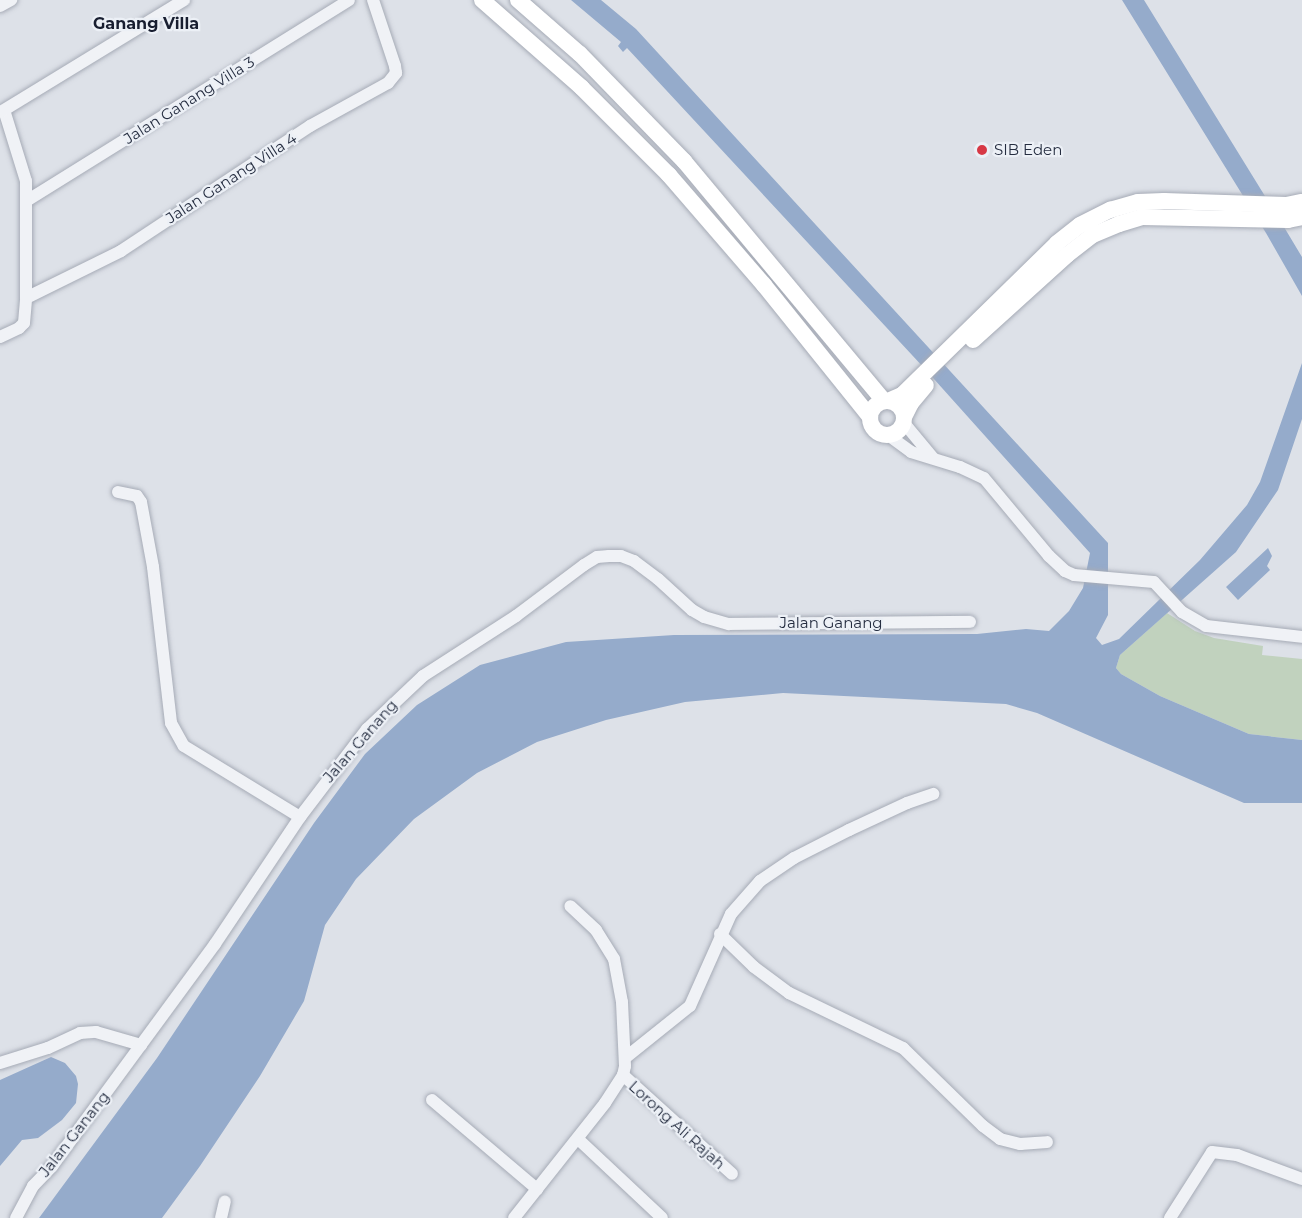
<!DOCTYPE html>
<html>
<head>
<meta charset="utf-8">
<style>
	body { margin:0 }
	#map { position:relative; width:1302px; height:1218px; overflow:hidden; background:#dde1e8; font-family:Montserrat,sans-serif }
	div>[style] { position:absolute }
	.green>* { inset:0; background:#c1d2be }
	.water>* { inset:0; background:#95abcb }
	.roads { filter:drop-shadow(0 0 2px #a6abb6) drop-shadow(0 0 2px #a6abb6) }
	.street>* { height:12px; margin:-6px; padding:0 6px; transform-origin:6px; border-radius:6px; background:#f0f2f6 }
	.secondary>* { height:16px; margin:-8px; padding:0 8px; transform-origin:8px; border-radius:8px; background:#fff }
	.secondary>.ring { margin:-8px; padding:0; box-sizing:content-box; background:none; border:16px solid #fff; border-radius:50% }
	.dots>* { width:16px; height:16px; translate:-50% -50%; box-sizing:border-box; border:3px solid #ecf0f6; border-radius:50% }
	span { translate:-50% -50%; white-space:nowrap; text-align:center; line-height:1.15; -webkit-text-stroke:4.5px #ecf0f6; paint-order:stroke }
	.street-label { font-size:15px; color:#252d40 }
	.poi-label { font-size:15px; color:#252d40 }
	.left { translate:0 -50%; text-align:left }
	.neighbourhood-label { font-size:16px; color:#181e30; font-weight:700 }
</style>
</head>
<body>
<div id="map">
	<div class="green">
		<div style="clip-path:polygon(1167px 613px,1195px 631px,1214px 638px,1263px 646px,1262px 655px,1302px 659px,1302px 740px,1249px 734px,1160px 696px,1121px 674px,1116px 668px,1120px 655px)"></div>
	</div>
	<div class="water">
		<div style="clip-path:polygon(571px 0,601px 0,636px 29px,1108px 543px,1108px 615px,1096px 638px,1102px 645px,1119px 639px,1200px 560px,1247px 505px,1260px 482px,1302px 363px,1302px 419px,1278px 490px,1236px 552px,1120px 655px,1116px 668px,1121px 674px,1160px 696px,1249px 734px,1302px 740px,1302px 803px,1244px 803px,1037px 713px,1006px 704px,783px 693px,685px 702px,606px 720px,537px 742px,477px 773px,414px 819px,356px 879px,325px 925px,304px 1001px,260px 1076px,200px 1166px,162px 1218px,39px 1218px,157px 1058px,314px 823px,365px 754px,417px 705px,480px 665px,566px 642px,674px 635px,977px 634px,1026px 629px,1049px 631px,1069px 611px,1083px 588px,1090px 553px,925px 369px,627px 48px,623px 52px,618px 46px,621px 42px)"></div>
		<div style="clip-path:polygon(1122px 0,1144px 0,1281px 222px,1302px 257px,1302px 296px,1266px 233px)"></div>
		<div style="clip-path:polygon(1268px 548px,1272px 556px,1267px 566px,1270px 570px,1238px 600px,1226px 587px)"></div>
		<div style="clip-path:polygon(51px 1057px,65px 1063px,76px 1076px,78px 1084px,76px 1103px,62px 1120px,38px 1138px,22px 1140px,0 1166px,0 1080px)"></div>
	</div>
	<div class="roads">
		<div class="street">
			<div style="left:0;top:6px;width:13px;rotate:-29deg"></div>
			<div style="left:28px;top:200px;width:378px;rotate:-31.9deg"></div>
			<div style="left:26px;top:298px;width:106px;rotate:-26.3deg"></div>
			<div style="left:121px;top:251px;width:227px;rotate:-33.5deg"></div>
			<div style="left:310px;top:126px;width:89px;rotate:-28.9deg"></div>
			<div style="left:388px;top:83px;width:13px;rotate:-51deg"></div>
			<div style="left:396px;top:73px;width:7px;rotate:-98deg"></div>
			<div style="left:395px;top:66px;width:70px;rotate:-108.4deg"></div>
			<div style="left:0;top:337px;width:21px;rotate:-25deg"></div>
			<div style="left:19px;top:328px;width:7px;rotate:-45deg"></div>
			<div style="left:24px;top:323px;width:25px;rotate:-85deg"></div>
			<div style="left:26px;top:298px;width:117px;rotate:-90deg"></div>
			<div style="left:26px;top:181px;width:74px;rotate:-107.2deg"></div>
			<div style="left:4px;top:110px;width:211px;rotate:-31.4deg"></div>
			<div style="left:904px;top:423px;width:45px;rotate:50.4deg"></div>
			<div style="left:888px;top:435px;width:29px;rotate:36deg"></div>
			<div style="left:911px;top:452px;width:51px;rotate:17deg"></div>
			<div style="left:960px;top:467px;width:26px;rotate:25deg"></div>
			<div style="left:984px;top:478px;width:102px;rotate:50.2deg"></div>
			<div style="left:1049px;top:556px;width:22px;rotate:43deg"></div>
			<div style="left:1065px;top:571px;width:10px;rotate:24deg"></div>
			<div style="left:1074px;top:575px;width:80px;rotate:5deg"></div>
			<div style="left:1154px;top:582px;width:41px;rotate:47deg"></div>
			<div style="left:1182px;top:612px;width:28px;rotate:30deg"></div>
			<div style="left:1206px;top:626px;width:97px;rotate:6.5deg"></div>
			<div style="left:118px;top:492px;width:19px;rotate:12deg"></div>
			<div style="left:137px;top:496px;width:7px;rotate:56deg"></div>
			<div style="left:141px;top:502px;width:66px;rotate:79.5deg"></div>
			<div style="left:153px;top:567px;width:157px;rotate:83.4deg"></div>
			<div style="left:171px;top:723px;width:26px;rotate:61deg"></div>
			<div style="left:184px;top:746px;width:136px;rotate:31.5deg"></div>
			<div style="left:720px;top:934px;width:47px;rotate:44.1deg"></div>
			<div style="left:754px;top:967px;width:44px;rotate:36.6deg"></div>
			<div style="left:789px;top:993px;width:127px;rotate:25.8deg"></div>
			<div style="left:903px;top:1048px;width:112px;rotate:44.3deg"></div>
			<div style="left:983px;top:1126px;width:21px;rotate:37deg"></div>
			<div style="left:1000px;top:1139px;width:21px;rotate:14deg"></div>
			<div style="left:1020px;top:1144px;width:27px;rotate:-4deg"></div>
			<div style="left:625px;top:1058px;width:83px;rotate:-38.7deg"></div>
			<div style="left:690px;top:1006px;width:101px;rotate:-66deg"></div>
			<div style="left:731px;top:914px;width:44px;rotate:-48.7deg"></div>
			<div style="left:760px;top:881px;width:41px;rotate:-34.1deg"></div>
			<div style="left:794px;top:858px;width:62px;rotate:-27deg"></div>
			<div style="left:849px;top:830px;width:64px;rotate:-25deg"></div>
			<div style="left:907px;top:803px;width:28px;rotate:-19deg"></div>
			<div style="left:0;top:1063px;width:50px;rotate:-17.4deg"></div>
			<div style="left:48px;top:1048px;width:35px;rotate:-25deg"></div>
			<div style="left:80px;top:1033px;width:16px;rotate:-4deg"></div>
			<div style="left:96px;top:1032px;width:47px;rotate:16.1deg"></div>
			<div style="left:623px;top:1075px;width:147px;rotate:42.2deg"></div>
			<div style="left:432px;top:1100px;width:138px;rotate:40.3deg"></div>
			<div style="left:578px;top:1139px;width:115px;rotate:43.2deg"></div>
			<div style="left:16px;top:1218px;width:36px;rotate:-62deg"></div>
			<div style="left:33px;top:1186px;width:28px;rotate:-46deg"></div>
			<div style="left:52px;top:1166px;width:275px;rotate:-53.7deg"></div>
			<div style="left:215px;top:944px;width:153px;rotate:-56.2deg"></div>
			<div style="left:300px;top:817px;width:111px;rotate:-52.7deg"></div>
			<div style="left:367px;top:729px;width:77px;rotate:-43.4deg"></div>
			<div style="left:423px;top:676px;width:111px;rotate:-32.8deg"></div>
			<div style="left:516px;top:616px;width:85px;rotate:-36.9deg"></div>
			<div style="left:584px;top:565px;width:15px;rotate:-32deg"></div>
			<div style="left:597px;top:557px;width:12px;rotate:-5deg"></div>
			<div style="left:609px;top:556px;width:12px"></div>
			<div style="left:621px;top:556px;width:14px;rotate:21deg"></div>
			<div style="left:634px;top:561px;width:30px;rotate:37deg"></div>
			<div style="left:658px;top:579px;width:46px;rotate:42.4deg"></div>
			<div style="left:692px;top:610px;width:14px;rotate:30deg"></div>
			<div style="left:704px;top:617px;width:26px;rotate:16deg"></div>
			<div style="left:729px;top:624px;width:241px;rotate:-0.5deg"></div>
			<div style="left:221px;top:1218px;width:17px;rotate:-77deg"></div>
			<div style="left:514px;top:1218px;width:147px;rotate:-51.6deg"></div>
			<div style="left:605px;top:1103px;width:33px;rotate:-57deg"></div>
			<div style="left:623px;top:1075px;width:9px;rotate:-77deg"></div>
			<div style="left:625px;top:1066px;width:64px;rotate:-92.7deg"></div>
			<div style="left:622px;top:1002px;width:44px;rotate:-100.5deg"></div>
			<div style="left:614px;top:959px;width:34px;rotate:-122deg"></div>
			<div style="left:596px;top:930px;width:35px;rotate:-137deg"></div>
			<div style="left:1170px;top:1218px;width:78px;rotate:-57.5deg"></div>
			<div style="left:1212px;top:1152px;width:25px;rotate:7deg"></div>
			<div style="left:1237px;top:1155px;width:69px;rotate:20.3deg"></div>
		</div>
		<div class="secondary">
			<div style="left:482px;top:0;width:133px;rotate:41.3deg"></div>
			<div style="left:582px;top:88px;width:123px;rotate:45deg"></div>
			<div style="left:669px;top:175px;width:145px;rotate:49.2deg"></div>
			<div style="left:764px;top:285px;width:169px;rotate:51.2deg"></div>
			<div style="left:518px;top:0;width:82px;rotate:41.1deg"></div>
			<div style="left:580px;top:54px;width:149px;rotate:45.8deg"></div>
			<div style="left:684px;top:161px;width:312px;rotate:50.2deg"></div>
			<div style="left:973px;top:340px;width:127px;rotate:-42.1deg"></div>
			<div style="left:1067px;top:255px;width:33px;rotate:-38deg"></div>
			<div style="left:1093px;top:235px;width:28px;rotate:-23deg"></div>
			<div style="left:1119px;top:224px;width:24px;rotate:-17deg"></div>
			<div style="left:1142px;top:217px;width:146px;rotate:1.2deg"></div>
			<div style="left:1288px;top:220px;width:14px;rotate:-12deg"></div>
			<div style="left:890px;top:400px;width:13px;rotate:-23deg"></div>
			<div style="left:902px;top:395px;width:217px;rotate:-44.4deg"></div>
			<div style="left:1057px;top:243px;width:29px;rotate:-38deg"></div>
			<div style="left:1080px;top:225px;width:34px;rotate:-27deg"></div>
			<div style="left:1110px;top:210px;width:29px;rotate:-16deg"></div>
			<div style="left:1138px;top:202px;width:26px;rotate:-2deg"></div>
			<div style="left:1164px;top:201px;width:122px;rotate:1.9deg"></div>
			<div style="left:1286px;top:205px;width:16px;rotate:-11deg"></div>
			<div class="ring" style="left:870px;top:401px;width:18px;height:18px"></div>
			<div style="left:905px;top:415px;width:13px;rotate:-63deg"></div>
			<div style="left:911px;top:403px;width:23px;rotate:-50deg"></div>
		</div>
	</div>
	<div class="dots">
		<div style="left:982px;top:150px;background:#d73845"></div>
	</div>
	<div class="street-label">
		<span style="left:189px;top:100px;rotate:-32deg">Jalan Ganang Villa 3</span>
		<span style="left:231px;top:178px;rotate:-33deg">Jalan Ganang Villa 4</span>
		<span style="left:831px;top:623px">Jalan Ganang</span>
		<span style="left:360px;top:741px;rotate:-49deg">Jalan Ganang</span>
		<span style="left:677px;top:1125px;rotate:42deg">Lorong Ali Rajah</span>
		<span style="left:74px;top:1134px;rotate:-52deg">Jalan Ganang</span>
	</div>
	<div class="poi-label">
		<span class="left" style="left:994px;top:150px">SIB Eden</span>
	</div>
	<div class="neighbourhood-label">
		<span style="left:146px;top:24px">Ganang Villa</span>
	</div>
</div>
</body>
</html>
